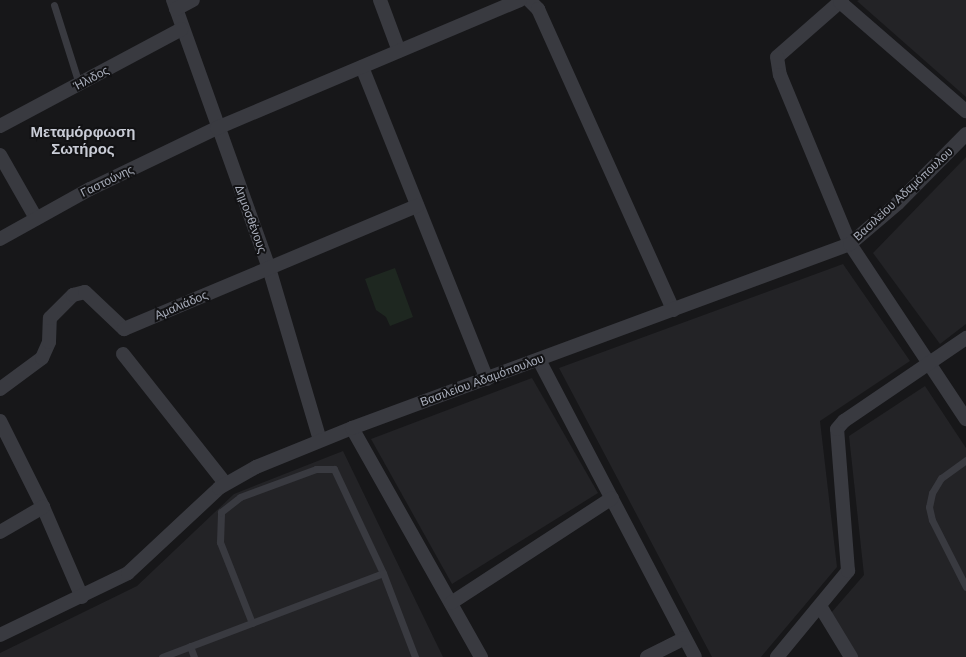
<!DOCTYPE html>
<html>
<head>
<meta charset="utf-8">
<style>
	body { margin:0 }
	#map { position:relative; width:966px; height:657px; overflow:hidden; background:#171719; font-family:"PT Sans",sans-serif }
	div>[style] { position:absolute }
	.built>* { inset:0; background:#232326 }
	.green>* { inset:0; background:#1e2720 }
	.service>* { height:7px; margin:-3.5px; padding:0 3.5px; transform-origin:3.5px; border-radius:3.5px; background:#393a40 }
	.minor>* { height:14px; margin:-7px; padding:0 7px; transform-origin:7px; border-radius:7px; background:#393a40 }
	span { translate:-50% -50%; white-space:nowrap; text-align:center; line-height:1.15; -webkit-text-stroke:4px #121214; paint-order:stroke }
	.street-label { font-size:12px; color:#a8adba }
	.quarter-label { font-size:15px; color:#c9ccd6; font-weight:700 }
</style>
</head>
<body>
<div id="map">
	<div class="built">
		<div style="clip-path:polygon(859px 0,966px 0,966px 97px,857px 1px)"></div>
		<div style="clip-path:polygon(966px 157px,966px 324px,940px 344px,873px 253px)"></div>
		<div style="clip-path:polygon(843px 264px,910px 361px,820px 421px,837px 567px,761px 657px,712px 657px,559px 368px)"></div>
		<div style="clip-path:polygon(532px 378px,598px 493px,452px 584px,371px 439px)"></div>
		<div style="clip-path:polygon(925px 386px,966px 448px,966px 657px,857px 657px,831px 613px,864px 575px,849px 436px)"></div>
		<div style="clip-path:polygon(343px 451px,443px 657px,0 657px,0 653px,137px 586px,234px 494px)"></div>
	</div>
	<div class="green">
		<div style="clip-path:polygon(395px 268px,413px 317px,390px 326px,386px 317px,376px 310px,365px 279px)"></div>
	</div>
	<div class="service">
		<div style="left:54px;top:5px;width:83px;rotate:72.4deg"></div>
		<div style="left:966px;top:460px;width:31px;rotate:144deg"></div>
		<div style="left:941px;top:478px;width:17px;rotate:121deg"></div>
		<div style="left:932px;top:493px;width:14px;rotate:102deg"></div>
		<div style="left:929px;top:507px;width:13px;rotate:77deg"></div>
		<div style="left:932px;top:520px;width:75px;rotate:63.1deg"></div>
		<div style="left:252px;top:623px;width:87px;rotate:-111.6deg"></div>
		<div style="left:220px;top:542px;width:30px;rotate:-88deg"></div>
		<div style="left:221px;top:512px;width:24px;rotate:-38deg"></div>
		<div style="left:240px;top:497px;width:81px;rotate:-20.2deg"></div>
		<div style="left:316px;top:469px;width:18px"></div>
		<div style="left:334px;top:469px;width:115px;rotate:64.8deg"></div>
		<div style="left:190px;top:646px;width:12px;rotate:70deg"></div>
		<div style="left:162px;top:657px;width:236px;rotate:-20.8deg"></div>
		<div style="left:383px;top:573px;width:90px;rotate:69.1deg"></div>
	</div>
	<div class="minor">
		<div style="left:173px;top:0;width:285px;rotate:70.3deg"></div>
		<div style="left:269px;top:268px;width:179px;rotate:73.5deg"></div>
		<div style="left:380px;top:0;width:54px;rotate:69.6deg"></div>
		<div style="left:529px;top:0;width:13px;rotate:45deg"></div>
		<div style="left:538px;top:9px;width:330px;rotate:65.8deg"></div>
		<div style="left:842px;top:0;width:86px;rotate:138.8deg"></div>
		<div style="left:777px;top:57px;width:18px;rotate:81deg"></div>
		<div style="left:780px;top:75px;width:183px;rotate:67.5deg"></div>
		<div style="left:850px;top:244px;width:210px;rotate:56.5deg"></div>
		<div style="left:840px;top:2px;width:167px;rotate:40.9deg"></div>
		<div style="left:176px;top:9px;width:19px;rotate:-28deg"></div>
		<div style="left:362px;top:67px;width:336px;rotate:68.2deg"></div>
		<div style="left:0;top:126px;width:206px;rotate:-28.1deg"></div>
		<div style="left:0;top:155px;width:73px;rotate:60.3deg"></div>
		<div style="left:0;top:239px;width:103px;rotate:-29.1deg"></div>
		<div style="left:90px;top:189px;width:141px;rotate:-25.7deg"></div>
		<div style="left:217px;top:128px;width:329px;rotate:-22.9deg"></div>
		<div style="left:123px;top:354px;width:164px;rotate:51.7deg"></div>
		<div style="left:539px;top:360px;width:335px;rotate:62.3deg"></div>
		<div style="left:0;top:389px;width:52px;rotate:-36.4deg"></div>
		<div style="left:42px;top:358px;width:17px;rotate:-66deg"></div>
		<div style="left:49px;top:342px;width:24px;rotate:-88deg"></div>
		<div style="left:50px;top:318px;width:33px;rotate:-45deg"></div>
		<div style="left:73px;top:295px;width:12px;rotate:-14deg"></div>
		<div style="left:85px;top:292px;width:54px;rotate:43.5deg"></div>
		<div style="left:124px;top:329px;width:318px;rotate:-22.8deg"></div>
		<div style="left:0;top:421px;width:96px;rotate:63.4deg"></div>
		<div style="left:43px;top:507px;width:98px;rotate:66.6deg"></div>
		<div style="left:352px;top:428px;width:263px;rotate:60.6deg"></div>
		<div style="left:0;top:532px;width:50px;rotate:-30.2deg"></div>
		<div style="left:451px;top:603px;width:192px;rotate:-33.1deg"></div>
		<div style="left:820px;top:606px;width:60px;rotate:58.7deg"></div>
		<div style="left:0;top:635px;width:142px;rotate:-25.8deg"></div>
		<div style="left:128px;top:573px;width:125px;rotate:-43deg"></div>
		<div style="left:219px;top:488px;width:43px;rotate:-29.6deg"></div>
		<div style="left:256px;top:467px;width:104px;rotate:-22.1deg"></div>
		<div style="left:352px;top:428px;width:531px;rotate:-20.28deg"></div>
		<div style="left:850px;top:244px;width:63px;rotate:-40.5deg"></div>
		<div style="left:898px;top:203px;width:97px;rotate:-45.4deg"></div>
		<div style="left:647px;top:657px;width:42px;rotate:-26.6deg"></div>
		<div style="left:777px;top:657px;width:112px;rotate:-50.5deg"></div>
		<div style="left:848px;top:571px;width:142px;rotate:-94.4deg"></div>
		<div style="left:837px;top:429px;width:11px;rotate:-49deg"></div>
		<div style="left:844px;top:421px;width:148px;rotate:-34.2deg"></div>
	</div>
	<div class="street-label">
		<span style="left:91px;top:78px;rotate:-28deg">Ήλιδος</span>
		<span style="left:107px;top:181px;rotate:-26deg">Γαστούνης</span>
		<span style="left:903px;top:194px;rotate:-43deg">Βασιλείου Αδαμόπουλου</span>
		<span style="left:251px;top:219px;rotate:70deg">Δημοσθένους</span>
		<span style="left:181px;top:305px;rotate:-23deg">Αμαλιάδος</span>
		<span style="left:482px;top:380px;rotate:-20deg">Βασιλείου Αδαμόπουλου</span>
	</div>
	<div class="quarter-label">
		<span style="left:83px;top:140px">Μεταμόρφωση<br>Σωτήρος</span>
	</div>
</div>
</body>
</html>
